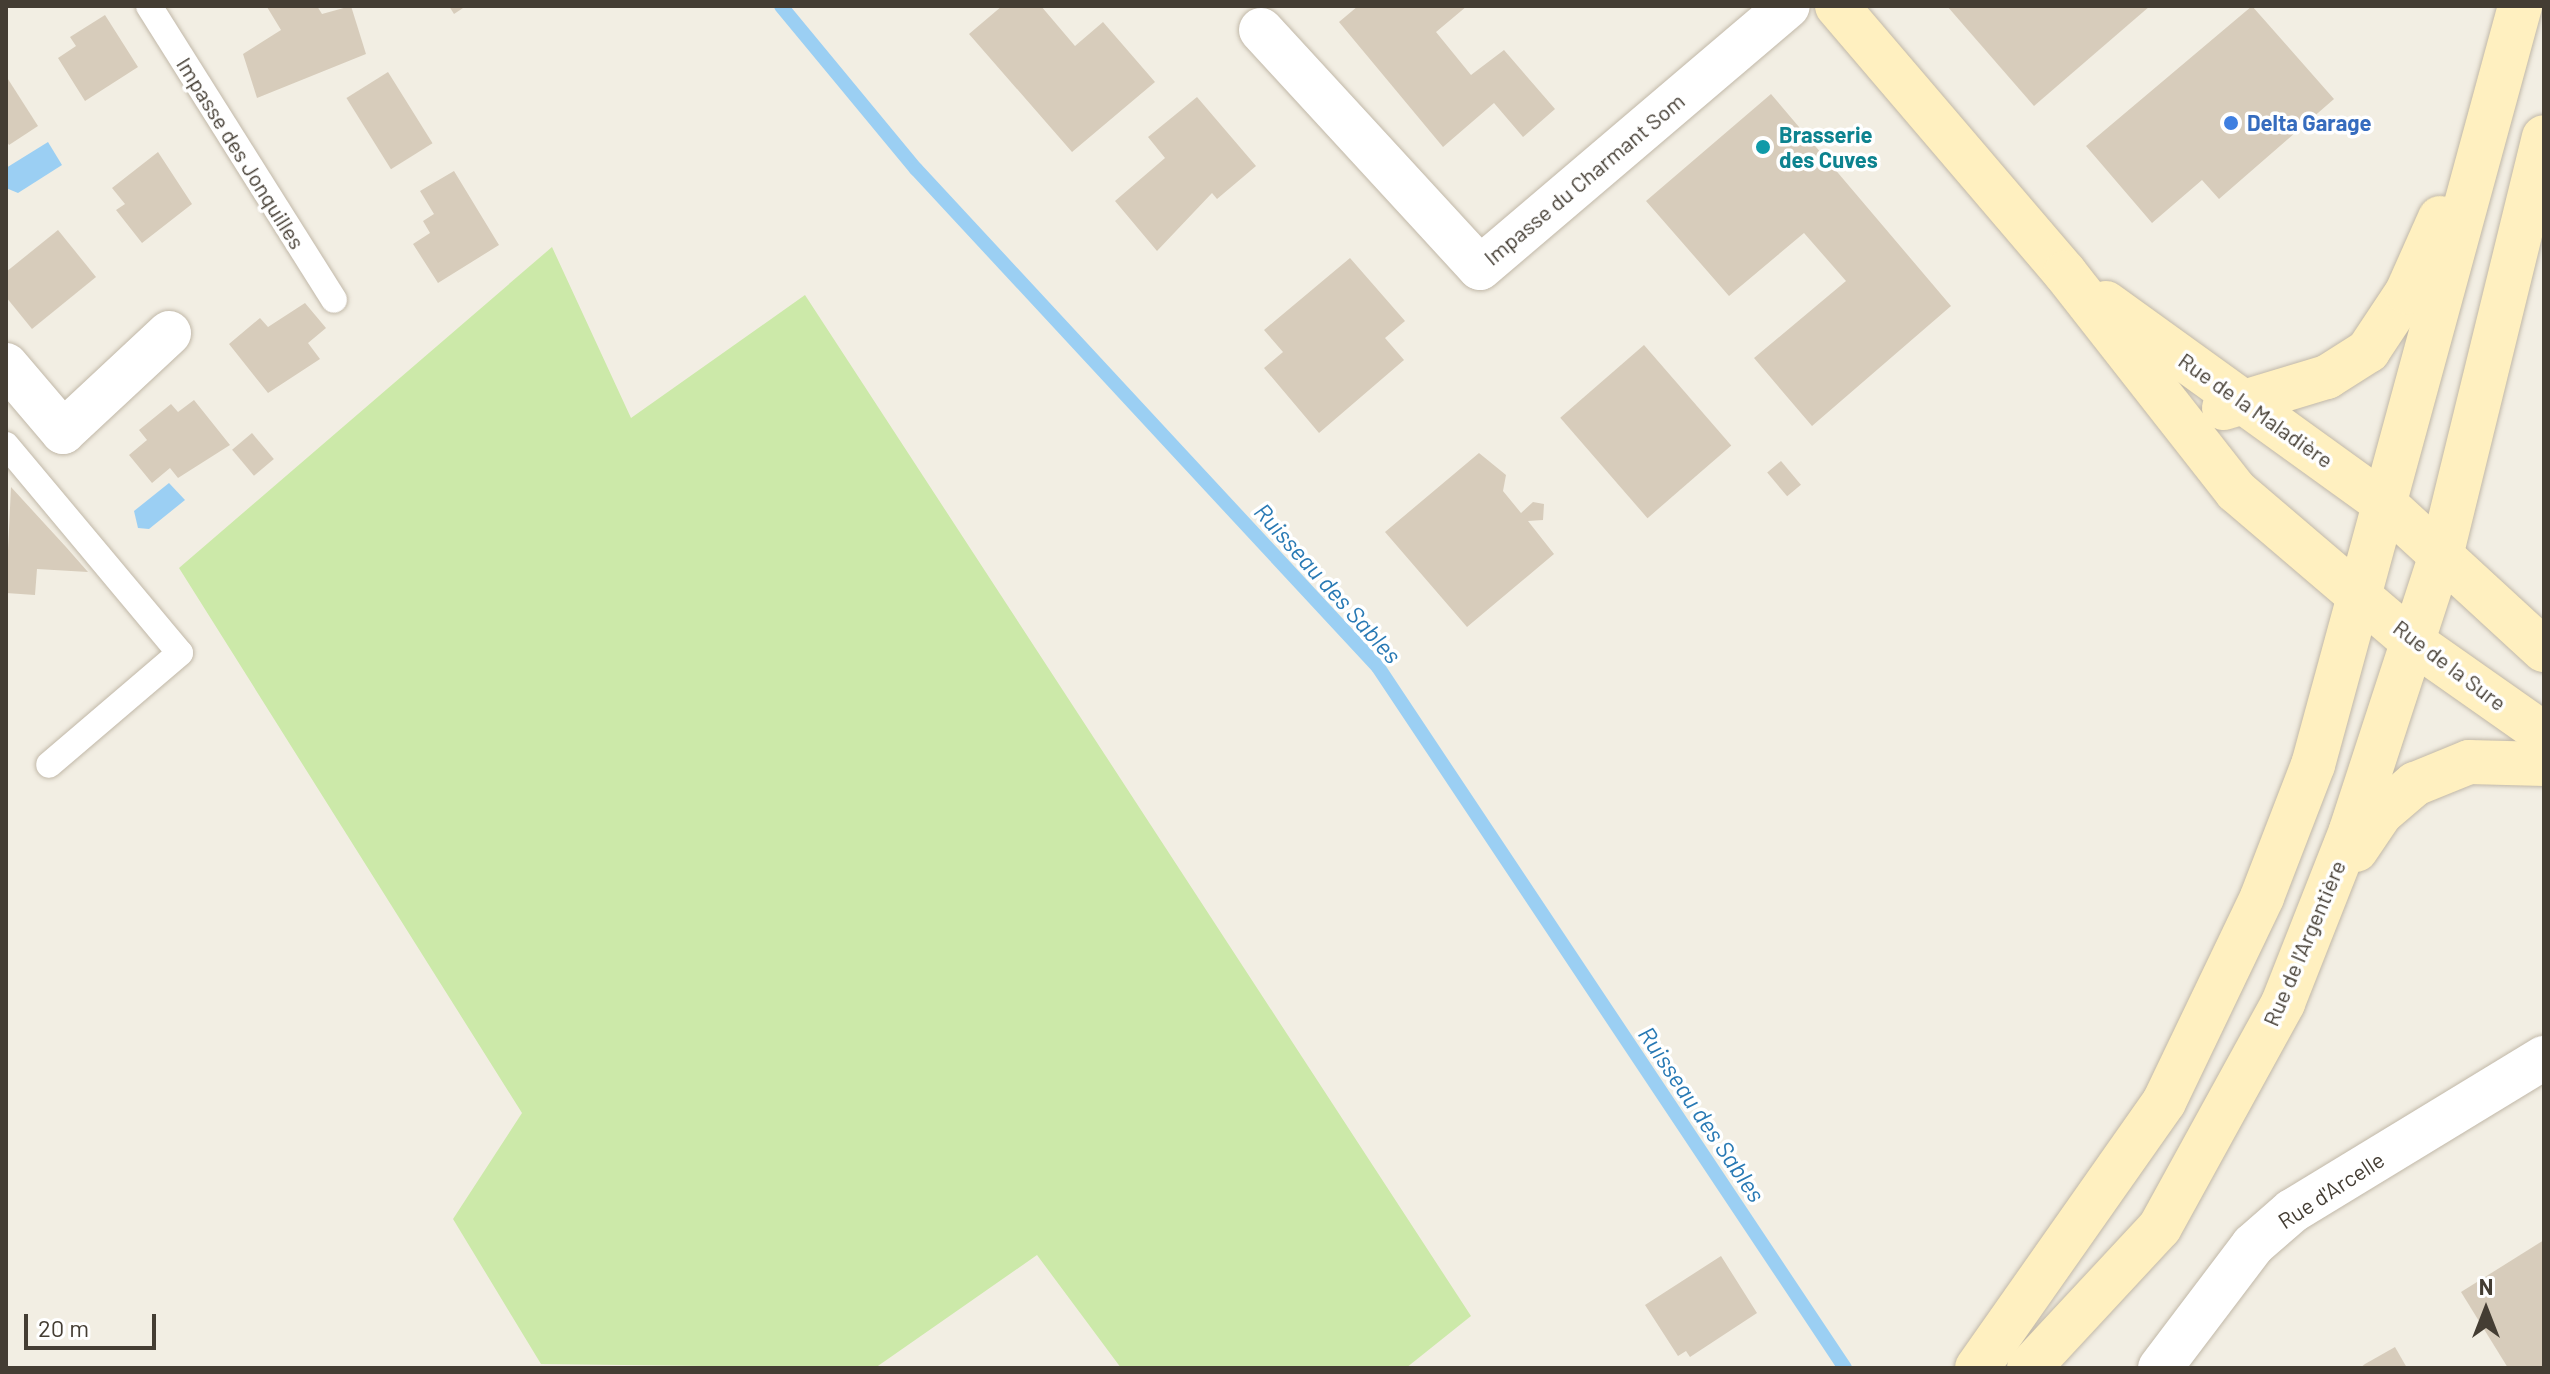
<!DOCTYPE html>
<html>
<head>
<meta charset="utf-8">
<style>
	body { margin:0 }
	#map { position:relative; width:2550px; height:1374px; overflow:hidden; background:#f2eee3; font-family:Barlow,sans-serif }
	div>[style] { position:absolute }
	.green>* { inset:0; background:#cce9a9 }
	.water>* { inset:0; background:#9bcff3 }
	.stream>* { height:14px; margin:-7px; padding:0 7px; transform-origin:7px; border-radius:7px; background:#9bcff3 }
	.building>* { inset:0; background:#d7ccbb; transform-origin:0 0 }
	.roads { filter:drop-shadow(0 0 2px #c1b8a8) drop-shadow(0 0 2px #c1b8a8) }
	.lane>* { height:26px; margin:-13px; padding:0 13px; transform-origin:13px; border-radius:13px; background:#fff }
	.street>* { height:44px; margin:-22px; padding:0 22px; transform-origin:22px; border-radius:22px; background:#fff }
	.secondary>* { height:44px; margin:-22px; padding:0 22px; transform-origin:22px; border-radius:22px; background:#fff0c0 }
	.dots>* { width:22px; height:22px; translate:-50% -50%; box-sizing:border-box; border:4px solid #fff; border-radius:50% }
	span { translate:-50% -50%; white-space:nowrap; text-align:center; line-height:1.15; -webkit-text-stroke:7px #fff; paint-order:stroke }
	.shop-label { font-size:22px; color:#366cbe; font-weight:700 }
	.left { translate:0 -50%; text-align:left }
	.culture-label { font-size:22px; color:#0d838f; font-weight:700 }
	.street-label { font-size:22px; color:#443d33 }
	.water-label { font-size:24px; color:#2879b4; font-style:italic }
	.frame { position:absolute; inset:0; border:8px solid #443d33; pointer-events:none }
	.north { position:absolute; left:2446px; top:1270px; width:80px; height:80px; -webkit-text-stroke:6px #fff; paint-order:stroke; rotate:0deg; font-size:22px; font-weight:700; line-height:32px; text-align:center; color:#443d33 }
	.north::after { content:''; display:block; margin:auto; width:28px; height:36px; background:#443d33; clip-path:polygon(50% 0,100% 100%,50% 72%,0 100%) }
	.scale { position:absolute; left:24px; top:1314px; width:132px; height:36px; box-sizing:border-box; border:4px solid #443d33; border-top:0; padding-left:10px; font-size:24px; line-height:28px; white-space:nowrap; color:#443d33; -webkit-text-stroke:6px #fff; paint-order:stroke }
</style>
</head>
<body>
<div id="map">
	<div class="green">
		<div style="clip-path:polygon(552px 247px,631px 418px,805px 295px,1471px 1316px,1406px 1368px,1121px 1368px,1037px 1255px,875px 1368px,541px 1364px,453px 1219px,522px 1113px,179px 568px)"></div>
	</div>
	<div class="water">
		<div style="clip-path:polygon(48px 142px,62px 165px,18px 193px,6px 188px,6px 168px)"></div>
		<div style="clip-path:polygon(169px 483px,185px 500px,149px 529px,138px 528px,134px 511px)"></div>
	</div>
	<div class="stream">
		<div style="left:781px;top:6px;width:212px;rotate:50.4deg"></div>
		<div style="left:916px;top:169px;width:679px;rotate:47.15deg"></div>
		<div style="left:1378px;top:667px;width:842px;rotate:56.33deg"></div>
	</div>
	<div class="building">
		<div style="clip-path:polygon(317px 6px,322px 14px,351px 6px,366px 54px,257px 98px,243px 54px,281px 30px,267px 7px)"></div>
		<div style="clip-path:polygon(449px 6px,466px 6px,454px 14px)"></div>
		<div style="clip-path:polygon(1002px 6px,1041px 6px,1075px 46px,1103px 22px,1155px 82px,1072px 152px,969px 34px)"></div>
		<div style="clip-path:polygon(1358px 6px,1467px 6px,1436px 32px,1471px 75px,1504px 50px,1555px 109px,1523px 137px,1494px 103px,1443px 147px,1339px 22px)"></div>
		<div style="clip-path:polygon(1947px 6px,2150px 6px,2034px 106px)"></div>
		<div style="clip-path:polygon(2252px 6px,2334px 99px,2219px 199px,2202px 180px,2152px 223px,2086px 146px)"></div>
		<div style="clip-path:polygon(105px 15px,138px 67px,85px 101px,58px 58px,76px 46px,70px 37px)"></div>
		<div style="left:388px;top:72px;width:84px;height:49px;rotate:58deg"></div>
		<div style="clip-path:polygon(6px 76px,38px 126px,9px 145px,6px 140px)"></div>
		<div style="clip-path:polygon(1771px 94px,1951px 306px,1812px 426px,1754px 358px,1846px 281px,1804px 233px,1729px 296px,1646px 201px)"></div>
		<div style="clip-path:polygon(1197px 97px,1256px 166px,1217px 199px,1212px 193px,1157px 251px,1115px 201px,1165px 158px,1148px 137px)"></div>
		<div style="clip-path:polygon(158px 152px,192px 204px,142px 243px,116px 210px,125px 204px,112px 188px)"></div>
		<div style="clip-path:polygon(454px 171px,499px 245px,438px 283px,413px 244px,430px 233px,423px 221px,434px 214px,420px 191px)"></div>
		<div style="clip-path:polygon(58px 230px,96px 277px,32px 329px,6px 297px,6px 272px)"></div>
		<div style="clip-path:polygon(1350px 258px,1405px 321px,1385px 338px,1404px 360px,1319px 433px,1264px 368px,1283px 352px,1264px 330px)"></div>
		<div style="clip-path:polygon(305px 303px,326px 328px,308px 343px,320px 359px,268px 393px,229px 344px,260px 318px,268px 327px)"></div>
		<div style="left:1644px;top:345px;width:133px;height:111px;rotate:49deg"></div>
		<div style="clip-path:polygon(194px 400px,230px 445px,178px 478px,170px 468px,152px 483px,129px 455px,147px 440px,139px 430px,171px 404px,178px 412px)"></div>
		<div style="left:252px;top:433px;width:34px;height:26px;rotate:50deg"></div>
		<div style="clip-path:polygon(1479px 453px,1506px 475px,1503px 491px,1521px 513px,1533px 502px,1544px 504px,1543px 520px,1528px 521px,1554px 554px,1467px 627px,1385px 532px)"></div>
		<div style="left:1781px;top:461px;width:31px;height:18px;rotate:50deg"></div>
		<div style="clip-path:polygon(11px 487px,66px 547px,88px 572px,37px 569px,35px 595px,6px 593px)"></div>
		<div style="clip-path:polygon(2544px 1240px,2544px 1368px,2508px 1368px,2461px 1292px)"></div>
		<div style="clip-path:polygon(1721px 1256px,1757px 1313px,1690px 1357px,1686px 1351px,1678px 1356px,1645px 1305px)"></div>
		<div style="clip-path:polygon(2395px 1347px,2407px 1368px,2360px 1368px,2365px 1364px)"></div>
	</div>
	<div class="roads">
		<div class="lane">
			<div style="left:149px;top:6px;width:347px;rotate:57.8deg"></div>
			<div style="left:6px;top:445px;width:271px;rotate:50.1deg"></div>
			<div style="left:180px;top:653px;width:172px;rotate:139.5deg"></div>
		</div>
		<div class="street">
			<div style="left:1261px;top:30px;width:323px;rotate:47.4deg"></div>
			<div style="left:1480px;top:268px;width:404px;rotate:-40.4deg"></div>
			<div style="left:6px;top:365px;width:88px;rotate:49.6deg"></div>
			<div style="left:63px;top:432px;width:145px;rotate:-43deg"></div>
			<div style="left:2160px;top:1368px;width:154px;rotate:-52.9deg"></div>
			<div style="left:2253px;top:1245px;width:52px;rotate:-41.1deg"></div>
			<div style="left:2292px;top:1211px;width:295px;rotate:-31.3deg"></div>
		</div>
		<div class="secondary">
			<div style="left:1837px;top:6px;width:351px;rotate:49.5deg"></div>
			<div style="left:2065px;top:273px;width:277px;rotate:51.9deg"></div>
			<div style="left:2236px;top:491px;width:233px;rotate:40.5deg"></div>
			<div style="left:2413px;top:642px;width:160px;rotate:35.1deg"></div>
			<div style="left:2106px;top:303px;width:344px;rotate:35.8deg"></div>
			<div style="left:2385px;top:504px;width:216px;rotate:42.6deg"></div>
			<div style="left:2224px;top:408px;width:108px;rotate:-16.8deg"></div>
			<div style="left:2327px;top:377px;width:49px;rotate:-32.4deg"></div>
			<div style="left:2368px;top:351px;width:71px;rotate:-56.5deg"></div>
			<div style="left:2407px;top:292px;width:81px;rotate:-66deg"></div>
			<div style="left:2356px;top:850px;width:45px;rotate:-56deg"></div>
			<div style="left:2381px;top:813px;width:45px;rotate:-40.5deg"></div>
			<div style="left:2415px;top:784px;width:58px;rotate:-22.2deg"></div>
			<div style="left:2469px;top:762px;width:75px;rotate:1.5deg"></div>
			<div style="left:1977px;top:1368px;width:325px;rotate:-54.9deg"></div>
			<div style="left:2164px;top:1102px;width:227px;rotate:-64.4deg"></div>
			<div style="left:2262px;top:897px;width:142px;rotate:-68.9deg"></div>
			<div style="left:2313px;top:765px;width:787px;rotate:-74.74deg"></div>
			<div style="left:2029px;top:1368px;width:192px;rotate:-47.1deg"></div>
			<div style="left:2160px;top:1227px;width:256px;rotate:-61.2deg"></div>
			<div style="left:2283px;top:1003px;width:186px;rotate:-68.5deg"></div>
			<div style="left:2351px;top:830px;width:293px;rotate:-71.9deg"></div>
			<div style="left:2442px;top:552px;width:427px;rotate:-76.2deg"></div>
		</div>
	</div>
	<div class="dots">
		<div style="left:2231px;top:123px;background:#3f7fe0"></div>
		<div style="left:1763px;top:147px;background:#0f9aa8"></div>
	</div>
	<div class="shop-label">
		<span class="left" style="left:2247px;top:123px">Delta Garage</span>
	</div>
	<div class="culture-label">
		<span class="left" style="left:1779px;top:147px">Brasserie<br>des Cuves</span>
	</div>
	<div class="street-label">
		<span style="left:241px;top:153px;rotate:58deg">Impasse des Jonquilles</span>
		<span style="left:1584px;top:179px;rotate:-40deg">Impasse du Charmant Som</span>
		<span style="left:2256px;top:410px;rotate:35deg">Rue de la Maladière</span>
		<span style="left:2450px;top:665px;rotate:37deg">Rue de la Sure</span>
		<span style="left:2304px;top:943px;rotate:-67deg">Rue de l'Argentière</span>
		<span style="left:2331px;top:1190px;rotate:-33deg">Rue d'Arcelle</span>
	</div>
	<div class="water-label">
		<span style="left:1328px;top:583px;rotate:48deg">Ruisseau des Sables</span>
		<span style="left:1702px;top:1114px;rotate:56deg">Ruisseau des Sables</span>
	</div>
	<div class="frame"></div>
	<div class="north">N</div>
	<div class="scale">20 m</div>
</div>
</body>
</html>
